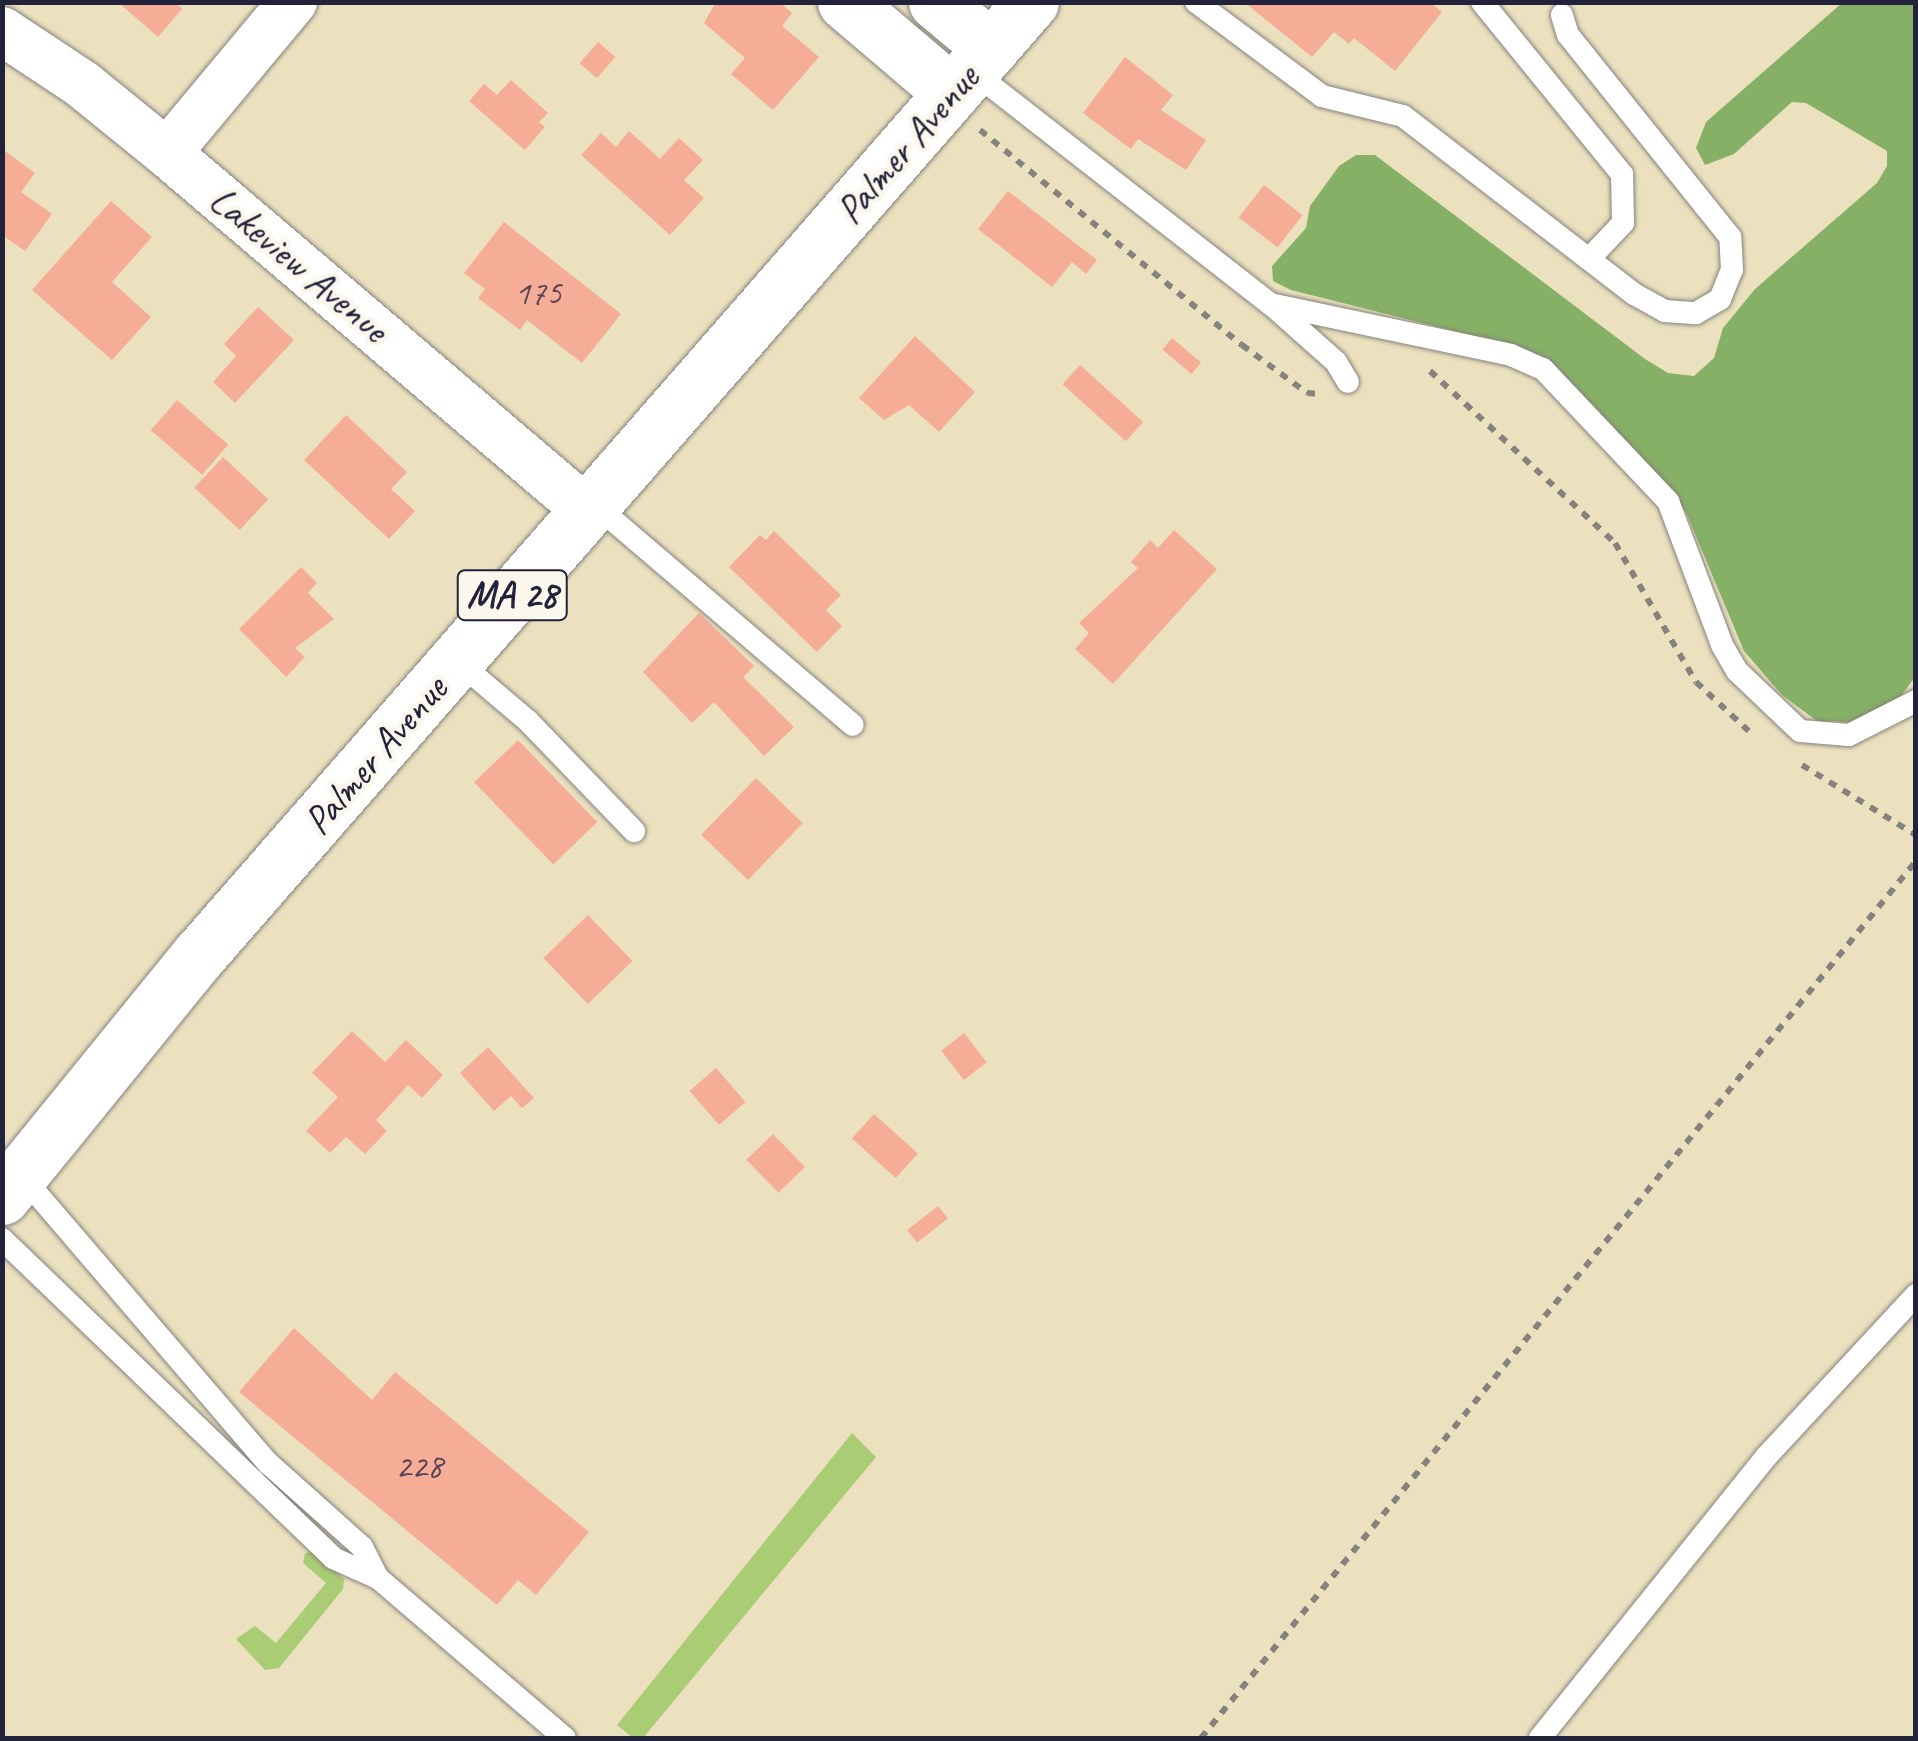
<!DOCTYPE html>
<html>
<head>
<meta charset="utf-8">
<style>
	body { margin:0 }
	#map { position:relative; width:1918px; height:1741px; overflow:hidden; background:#ebe1bf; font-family:Caveat,sans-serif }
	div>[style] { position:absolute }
	.green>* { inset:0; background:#a9cc75 }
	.forest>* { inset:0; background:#86b066 }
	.building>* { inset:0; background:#f5ad98; transform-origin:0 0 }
	.path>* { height:6px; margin-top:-3px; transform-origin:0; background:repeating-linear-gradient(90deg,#86827d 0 8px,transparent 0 16px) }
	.roads { filter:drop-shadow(0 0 2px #86827d) drop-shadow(0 0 2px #86827d) }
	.lane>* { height:22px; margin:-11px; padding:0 11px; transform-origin:11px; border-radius:11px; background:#fff }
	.street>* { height:48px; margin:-24px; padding:0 24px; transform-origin:24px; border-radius:24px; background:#fff }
	.secondary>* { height:55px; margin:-27.5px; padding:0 27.5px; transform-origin:27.5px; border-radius:27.5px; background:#fff }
	.highway>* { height:55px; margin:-27.5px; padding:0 27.5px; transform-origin:27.5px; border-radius:27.5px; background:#fff }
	span { translate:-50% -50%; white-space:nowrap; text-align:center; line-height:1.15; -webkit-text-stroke:9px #fbf7ec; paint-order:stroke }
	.number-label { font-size:35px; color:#574552 }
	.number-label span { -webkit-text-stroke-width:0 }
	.shield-label span { padding:2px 8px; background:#fbf7ec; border:2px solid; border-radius:8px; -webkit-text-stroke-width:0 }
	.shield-label { font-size:38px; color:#22223b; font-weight:700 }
	.street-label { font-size:40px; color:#22223b }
	.frame { position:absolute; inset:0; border:5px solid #22223b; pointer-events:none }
</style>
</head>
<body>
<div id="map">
	<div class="green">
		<div style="clip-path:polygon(852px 1433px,876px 1457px,643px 1738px,633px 1738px,617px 1725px)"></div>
		<div style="clip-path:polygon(315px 1552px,344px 1579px,343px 1589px,279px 1668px,265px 1670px,236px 1639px,255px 1626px,276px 1643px,326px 1583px,303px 1563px,305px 1553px)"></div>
	</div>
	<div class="forest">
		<div style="clip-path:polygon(1842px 3px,1915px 3px,1915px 677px,1901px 696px,1854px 722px,1817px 721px,1782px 695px,1744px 651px,1686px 512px,1649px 468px,1498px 342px,1291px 290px,1273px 281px,1272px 266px,1306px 228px,1310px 206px,1339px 166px,1356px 155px,1375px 155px,1645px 359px,1668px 373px,1694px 376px,1714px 358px,1723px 328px,1755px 289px,1877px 183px,1887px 166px,1887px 151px,1806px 103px,1792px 102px,1734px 154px,1705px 165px,1696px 148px,1706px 122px)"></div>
	</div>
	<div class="building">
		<div style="clip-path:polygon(118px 2px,175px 2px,182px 9px,158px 37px)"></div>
		<div style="clip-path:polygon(716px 2px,780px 2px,792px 13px,782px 26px,819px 57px,773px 110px,731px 74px,745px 58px,704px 23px)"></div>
		<div style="clip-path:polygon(1244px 2px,1430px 2px,1442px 12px,1395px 71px,1354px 38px,1349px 44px,1334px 32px,1312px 57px)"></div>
		<div style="left:598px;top:42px;width:23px;height:28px;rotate:41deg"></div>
		<div style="clip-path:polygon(1125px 57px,1173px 95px,1161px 110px,1206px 140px,1186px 170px,1138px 139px,1131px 149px,1083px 113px)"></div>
		<div style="clip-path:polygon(511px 80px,548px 113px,539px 122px,545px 127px,525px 150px,469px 101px,484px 84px,497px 95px)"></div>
		<div style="clip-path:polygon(629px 131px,660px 159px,679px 138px,703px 160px,684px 180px,704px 198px,670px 235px,581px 155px,601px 133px,616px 147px)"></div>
		<div style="clip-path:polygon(2px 149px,35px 173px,21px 192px,52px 214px,25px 251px,2px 235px)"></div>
		<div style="left:1264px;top:185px;width:49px;height:41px;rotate:38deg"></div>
		<div style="clip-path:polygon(1008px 191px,1097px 260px,1086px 274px,1072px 262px,1052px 287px,978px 229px)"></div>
		<div style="clip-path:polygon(111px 201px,152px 237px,112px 282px,151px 317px,112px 360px,32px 290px)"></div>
		<div style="clip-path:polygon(504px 222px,621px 314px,582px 363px,527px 320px,520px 330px,478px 298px,485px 289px,464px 273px)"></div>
		<div style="clip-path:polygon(258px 307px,294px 340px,235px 403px,213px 382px,236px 356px,224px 344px)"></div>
		<div style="clip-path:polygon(915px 336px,975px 392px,939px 432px,909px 405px,884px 420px,859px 398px)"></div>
		<div style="left:1172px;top:338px;width:38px;height:15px;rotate:40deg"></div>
		<div style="left:1080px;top:365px;width:85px;height:26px;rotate:42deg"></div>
		<div style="left:177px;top:400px;width:68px;height:40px;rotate:41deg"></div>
		<div style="clip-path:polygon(346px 415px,407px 472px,391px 489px,415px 511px,389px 539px,304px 460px)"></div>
		<div style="left:223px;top:457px;width:62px;height:42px;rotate:43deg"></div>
		<div style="clip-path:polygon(1174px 530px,1217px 569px,1113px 684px,1075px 649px,1089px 633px,1079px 623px,1138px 568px,1131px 562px,1150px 540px,1158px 548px)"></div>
		<div style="clip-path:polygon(774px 531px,841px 595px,826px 610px,842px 626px,817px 652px,729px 567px,760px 535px,766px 540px)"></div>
		<div style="clip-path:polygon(301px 567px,317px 583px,308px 593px,334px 619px,295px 648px,305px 657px,286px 677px,239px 629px)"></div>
		<div style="clip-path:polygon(699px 613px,754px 666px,743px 677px,794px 727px,764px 756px,714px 702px,692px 723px,643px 672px)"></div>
		<div style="left:518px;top:740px;width:114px;height:61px;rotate:46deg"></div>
		<div style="left:756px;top:778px;width:65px;height:79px;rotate:44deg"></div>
		<div style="left:588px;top:915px;width:64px;height:62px;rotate:46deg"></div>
		<div style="clip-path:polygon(352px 1031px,385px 1062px,406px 1040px,443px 1075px,422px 1098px,408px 1085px,376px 1120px,387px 1131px,365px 1154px,346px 1137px,330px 1153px,306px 1131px,338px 1097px,312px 1073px)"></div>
		<div style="left:964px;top:1033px;width:37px;height:29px;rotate:52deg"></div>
		<div style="clip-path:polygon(488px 1047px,534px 1098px,522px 1108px,511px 1096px,494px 1111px,460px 1073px)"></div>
		<div style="left:716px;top:1068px;width:45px;height:35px;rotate:49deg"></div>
		<div style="left:874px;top:1114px;width:59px;height:33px;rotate:42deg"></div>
		<div style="left:773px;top:1134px;width:46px;height:37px;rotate:46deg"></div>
		<div style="left:938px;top:1206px;width:16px;height:39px;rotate:52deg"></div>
		<div style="clip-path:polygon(294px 1328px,372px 1400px,395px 1372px,589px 1532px,536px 1595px,518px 1580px,497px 1605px,239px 1392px)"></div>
	</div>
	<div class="path">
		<div style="left:980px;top:130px;width:339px;rotate:39.4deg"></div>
		<div style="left:1242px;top:345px;width:81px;rotate:36.4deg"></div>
		<div style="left:1307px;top:393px;width:13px;rotate:4deg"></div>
		<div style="left:1430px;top:371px;width:253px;rotate:42.9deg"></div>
		<div style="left:1615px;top:543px;width:161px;rotate:59.8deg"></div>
		<div style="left:1696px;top:682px;width:78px;rotate:42.9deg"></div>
		<div style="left:1802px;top:765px;width:134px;rotate:31.6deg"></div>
		<div style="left:1201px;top:1738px;width:1132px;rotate:-50.81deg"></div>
	</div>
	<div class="roads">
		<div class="lane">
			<div style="left:1196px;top:2px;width:157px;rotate:36.7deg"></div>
			<div style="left:1322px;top:96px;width:83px;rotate:13.9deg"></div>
			<div style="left:1403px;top:116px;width:292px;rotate:37.6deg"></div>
			<div style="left:1634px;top:294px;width:35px;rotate:29deg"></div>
			<div style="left:1665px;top:311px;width:31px;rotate:4deg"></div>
			<div style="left:1696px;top:313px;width:28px;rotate:-30deg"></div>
			<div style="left:1720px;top:299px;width:31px;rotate:-68deg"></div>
			<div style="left:1732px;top:270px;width:33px;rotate:-93deg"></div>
			<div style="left:1730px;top:237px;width:259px;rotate:-128.7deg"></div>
			<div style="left:1568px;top:35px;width:21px;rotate:-107deg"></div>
			<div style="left:1482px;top:2px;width:222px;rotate:50.9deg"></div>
			<div style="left:1622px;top:174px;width:49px;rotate:88.8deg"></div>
			<div style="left:1623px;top:223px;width:50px;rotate:133.4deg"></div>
			<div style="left:972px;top:71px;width:378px;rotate:38deg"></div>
			<div style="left:1270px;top:304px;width:246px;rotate:11.9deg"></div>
			<div style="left:1511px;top:355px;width:35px;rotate:24deg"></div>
			<div style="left:1543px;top:369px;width:182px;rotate:46.6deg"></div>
			<div style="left:1668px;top:501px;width:154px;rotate:69.4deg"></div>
			<div style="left:1722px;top:645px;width:30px;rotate:60deg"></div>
			<div style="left:1737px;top:671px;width:87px;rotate:43.6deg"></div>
			<div style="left:1800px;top:731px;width:49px;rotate:4.7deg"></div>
			<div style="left:1849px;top:735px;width:75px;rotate:-26.9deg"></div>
			<div style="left:1273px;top:306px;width:84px;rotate:41.6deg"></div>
			<div style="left:1336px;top:362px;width:23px;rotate:59deg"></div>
			<div style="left:594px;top:504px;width:340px;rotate:40.5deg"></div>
			<div style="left:456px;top:660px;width:94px;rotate:40.3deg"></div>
			<div style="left:528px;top:721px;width:153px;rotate:46.1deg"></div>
			<div style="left:20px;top:1174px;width:381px;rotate:49.4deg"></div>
			<div style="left:268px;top:1463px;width:126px;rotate:41.8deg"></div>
			<div style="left:362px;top:1547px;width:35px;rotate:63deg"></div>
			<div style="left:378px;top:1578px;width:246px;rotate:40.6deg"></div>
			<div style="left:2px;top:1239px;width:460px;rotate:43.9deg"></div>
			<div style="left:333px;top:1558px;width:49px;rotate:24deg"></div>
			<div style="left:1540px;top:1738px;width:361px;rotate:-51.2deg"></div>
			<div style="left:1766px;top:1457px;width:221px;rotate:-47.2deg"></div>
		</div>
		<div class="street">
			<div style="left:2px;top:31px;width:96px;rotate:33.5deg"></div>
			<div style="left:82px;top:84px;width:109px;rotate:39.1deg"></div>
			<div style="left:167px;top:153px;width:549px;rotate:40.42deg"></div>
			<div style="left:167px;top:153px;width:197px;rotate:-50.2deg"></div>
		</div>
		<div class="secondary">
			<div style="left:845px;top:2px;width:140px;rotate:40.4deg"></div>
			<div style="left:936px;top:2px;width:72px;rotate:39.9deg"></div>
		</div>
		<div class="highway">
			<div style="left:2px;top:1197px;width:312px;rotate:-50.9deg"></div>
			<div style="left:199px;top:955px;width:1265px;rotate:-48.88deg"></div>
		</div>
	</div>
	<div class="number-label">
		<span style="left:538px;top:293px">175</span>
		<span style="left:419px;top:1466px">228</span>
	</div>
	<div class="shield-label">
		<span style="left:512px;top:595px">MA 28</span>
	</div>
	<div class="street-label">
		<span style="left:907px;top:144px;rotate:-49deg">Palmer Avenue</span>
		<span style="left:299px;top:264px;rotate:40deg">Lakeview Avenue</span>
		<span style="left:375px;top:755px;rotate:-49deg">Palmer Avenue</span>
	</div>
	<div class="frame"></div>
</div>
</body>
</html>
